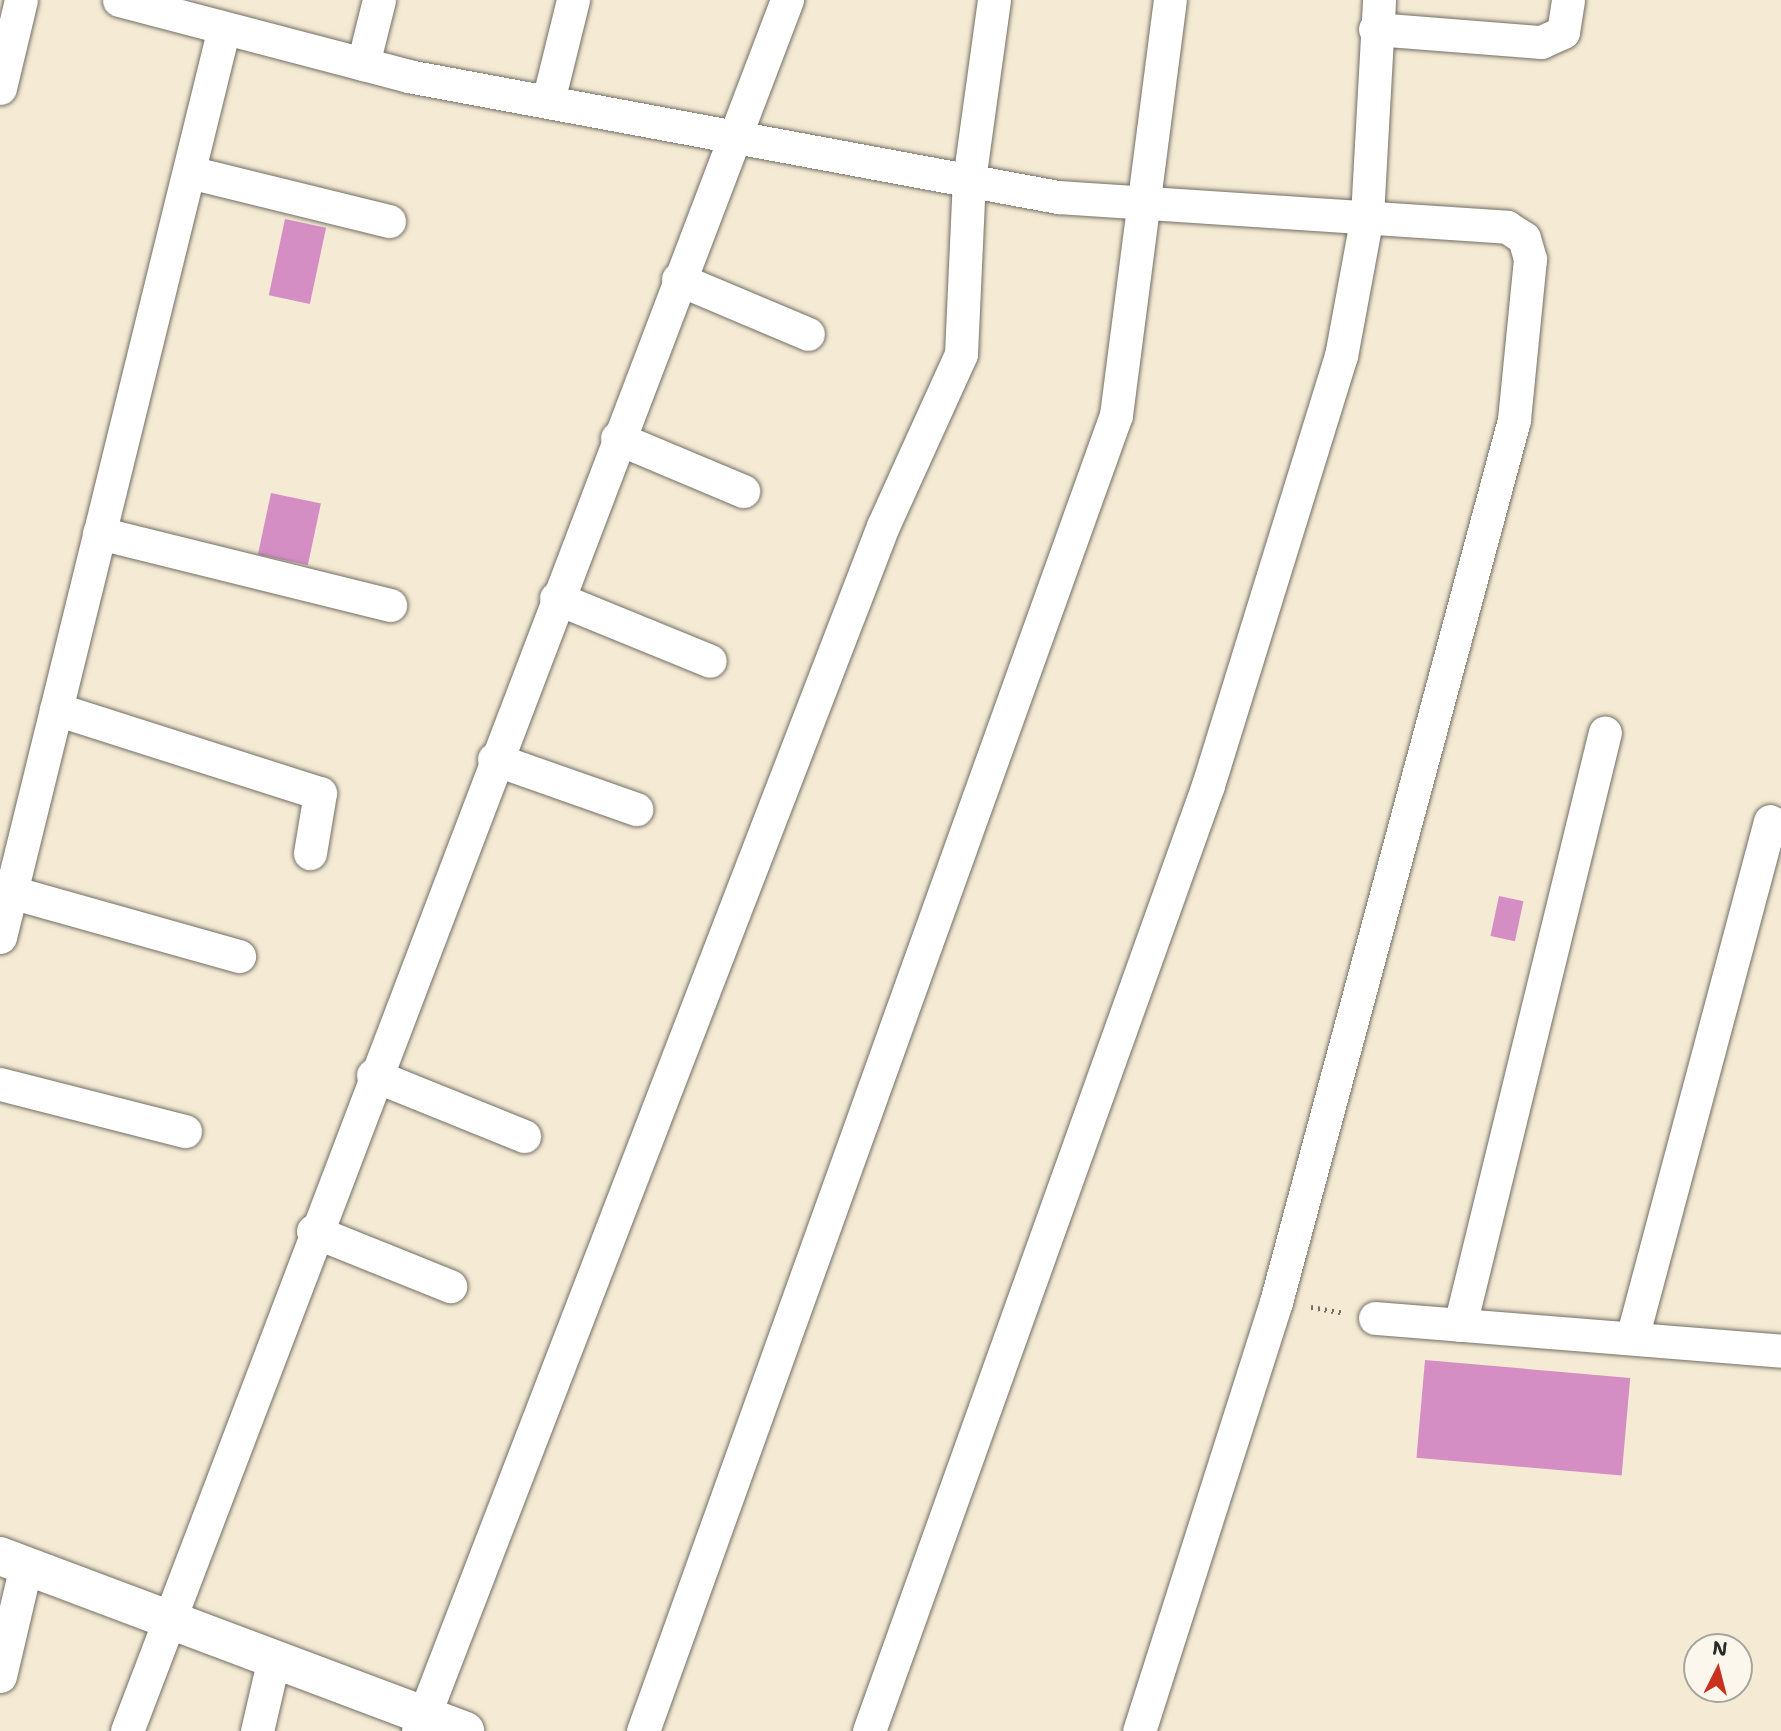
<!DOCTYPE html>
<html>
<head>
<meta charset="utf-8">
<style>
	body { margin:0 }
	#map { position:relative; width:1781px; height:1731px; overflow:hidden; background:#f5ebd4; font-family:"Shantell Sans",sans-serif }
	div>[style] { position:absolute }
	.building>* { inset:0; background:#d58ec3; transform-origin:0 0 }
	.path>* { height:4.5px; margin-top:-2.25px; transform-origin:0; background:repeating-linear-gradient(90deg,#726e66 0 2px,transparent 0 7px) }
	.roads { filter:drop-shadow(0 0 2px #726e66) drop-shadow(0 0 2px #726e66) }
	.street>* { height:33px; margin:-16.5px; padding:0 16.5px; transform-origin:16.5px; border-radius:16.5px; background:#fff }
	.secondary>* { height:38px; margin:-19px; padding:0 19px; transform-origin:19px; border-radius:19px; background:#fff }
	span { translate:-50% -50%; white-space:nowrap; text-align:center; line-height:1.15; -webkit-text-stroke:6px #fbf7ec; paint-order:stroke }
	.north { position:absolute; left:1683px; top:1633px; width:70px; height:70px; box-sizing:border-box; background:#fbf7ec; border:2px solid #a8a59f; border-radius:50%; rotate:6deg; font-size:19px; font-weight:700; line-height:28px; text-align:center; color:#2b2b2b }
	.north::after { content:''; display:block; margin:auto; width:24px; height:32px; background:#c8321e; clip-path:polygon(50% 0,100% 100%,50% 72%,0 100%) }
</style>
</head>
<body>
<div id="map">
	<div class="building">
		<div style="left:285px;top:219px;width:42px;height:78px;rotate:12deg"></div>
		<div style="left:271px;top:493px;width:51px;height:63px;rotate:12deg"></div>
		<div style="left:1499px;top:896px;width:25px;height:41px;rotate:12deg"></div>
		<div style="left:1425px;top:1360px;width:206px;height:98px;rotate:5deg"></div>
	</div>
	<div class="path">
		<div style="left:1311px;top:1307px;width:34px;rotate:10deg"></div>
	</div>
	<div class="roads">
		<div class="street">
			<div style="left:119px;top:0;width:299px;rotate:14.7deg"></div>
			<div style="left:408px;top:76px;width:661px;rotate:10.55deg"></div>
			<div style="left:1058px;top:197px;width:450px;rotate:3.8deg"></div>
			<div style="left:1507px;top:227px;width:20px;rotate:33deg"></div>
			<div style="left:1524px;top:238px;width:22px;rotate:74deg"></div>
			<div style="left:1530px;top:259px;width:162px;rotate:95.7deg"></div>
			<div style="left:1514px;top:420px;width:914px;rotate:105.1deg"></div>
			<div style="left:1276px;top:1302px;width:450px;rotate:107.7deg"></div>
			<div style="left:1375px;top:29px;width:167px;rotate:4.5deg"></div>
			<div style="left:1541px;top:42px;width:24px;rotate:-24deg"></div>
			<div style="left:1563px;top:32px;width:32px;rotate:-81deg"></div>
			<div style="left:363px;top:64px;width:66px;rotate:-76deg"></div>
			<div style="left:0;top:88px;width:90px;rotate:-76.6deg"></div>
			<div style="left:548px;top:101px;width:104px;rotate:-76.1deg"></div>
			<div style="left:189px;top:172px;width:206px;rotate:13.8deg"></div>
			<div style="left:678px;top:279px;width:141px;rotate:22.9deg"></div>
			<div style="left:617px;top:438px;width:137px;rotate:22.8deg"></div>
			<div style="left:99px;top:533px;width:300px;rotate:13.9deg"></div>
			<div style="left:556px;top:598px;width:166px;rotate:22.2deg"></div>
			<div style="left:56px;top:709px;width:277px;rotate:17.7deg"></div>
			<div style="left:320px;top:793px;width:61px;rotate:99.5deg"></div>
			<div style="left:494px;top:759px;width:151px;rotate:19.4deg"></div>
			<div style="left:11px;top:892px;width:237px;rotate:15.7deg"></div>
			<div style="left:0;top:937px;width:936px;rotate:-76.16deg"></div>
			<div style="left:373px;top:1075px;width:163px;rotate:22deg"></div>
			<div style="left:0;top:1084px;width:191px;rotate:14.3deg"></div>
			<div style="left:313px;top:1231px;width:148px;rotate:21.9deg"></div>
			<div style="left:1375px;top:1318px;width:407px;rotate:4.6deg"></div>
			<div style="left:1460px;top:1325px;width:610px;rotate:-76.26deg"></div>
			<div style="left:1632px;top:1338px;width:535px;rotate:-75.05deg"></div>
			<div style="left:0;top:1676px;width:114px;rotate:-76.8deg"></div>
			<div style="left:127px;top:1731px;width:1853px;rotate:-69.13deg"></div>
			<div style="left:257px;top:1731px;width:75px;rotate:-76.9deg"></div>
			<div style="left:418px;top:1731px;width:1292px;rotate:-68.9deg"></div>
			<div style="left:883px;top:526px;width:189px;rotate:-65.6deg"></div>
			<div style="left:961px;top:354px;width:174px;rotate:-87.4deg"></div>
			<div style="left:969px;top:180px;width:182px;rotate:-82.1deg"></div>
			<div style="left:643px;top:1731px;width:1398px;rotate:-70.23deg"></div>
			<div style="left:1116px;top:415px;width:418px;rotate:-82.6deg"></div>
			<div style="left:869px;top:1731px;width:1005px;rotate:-70.28deg"></div>
			<div style="left:1208px;top:785px;width:449px;rotate:-72.8deg"></div>
			<div style="left:1341px;top:356px;width:142px;rotate:-79.5deg"></div>
			<div style="left:1367px;top:216px;width:216px;rotate:-86.8deg"></div>
		</div>
		<div class="secondary">
			<div style="left:0;top:1556px;width:497px;rotate:20.6deg"></div>
		</div>
	</div>
	<div class="north">N</div>
</div>
</body>
</html>
